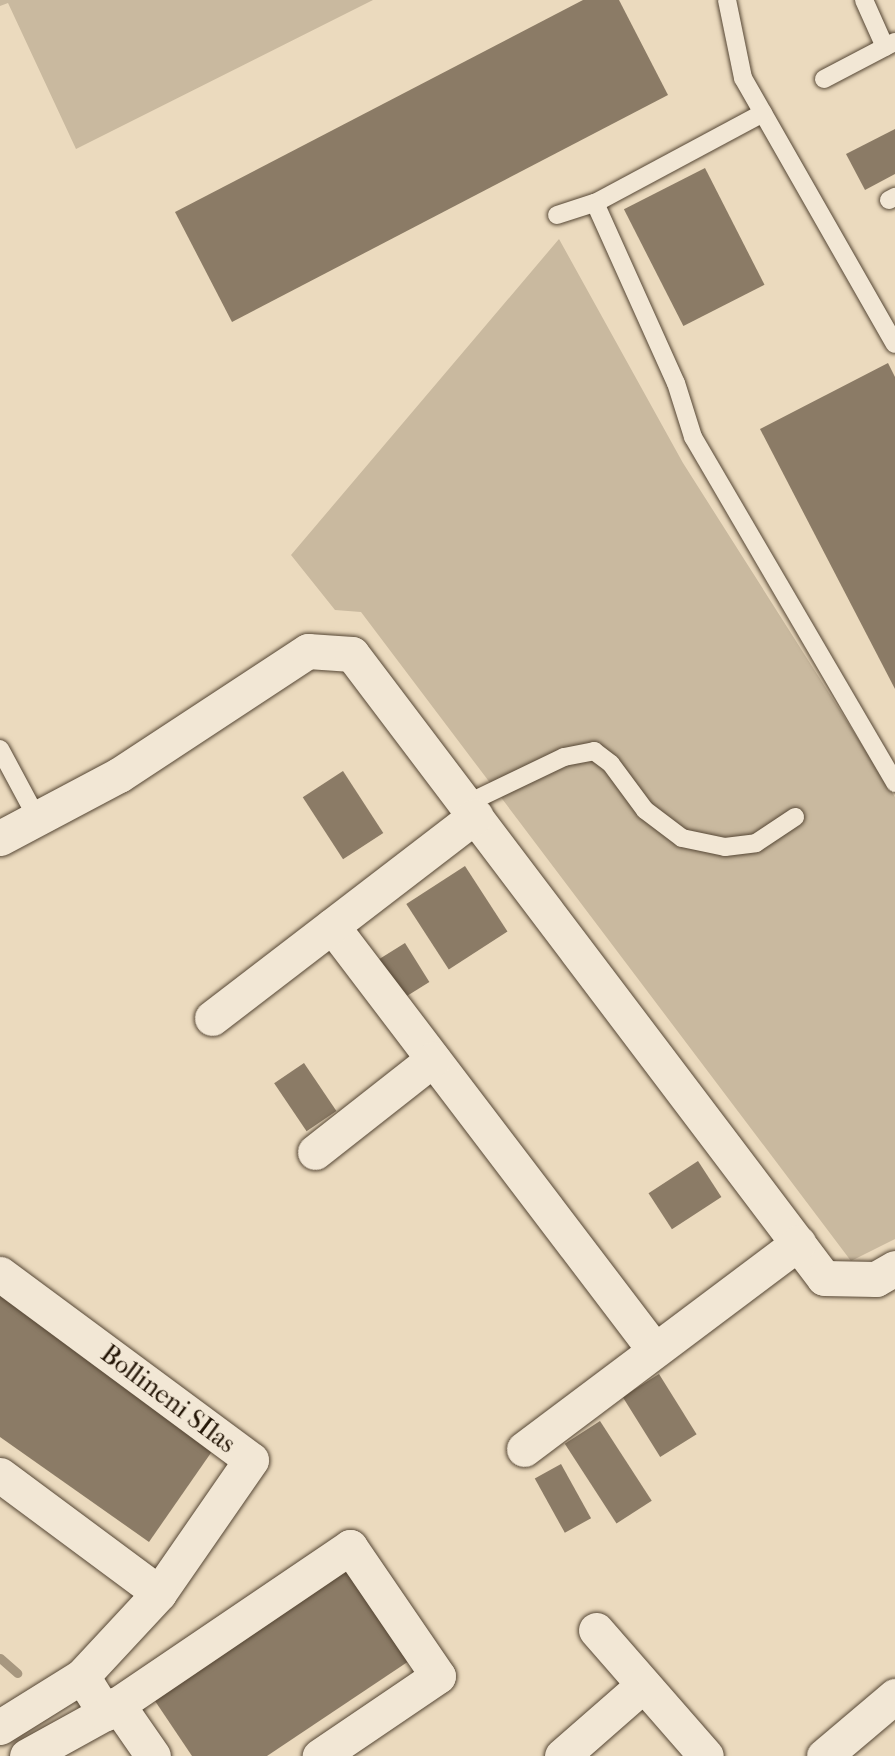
<!DOCTYPE html>
<html>
<head>
<meta charset="utf-8">
<style>
	body { margin:0 }
	#map { position:relative; width:895px; height:1756px; overflow:hidden; background:#ebdabe; font-family:"IM FELL French Canon",serif }
	div>[style] { position:absolute }
	.green>* { inset:0; background:#c9b99f }
	.stream>* { height:9px; margin:-4.5px; padding:0 4.5px; transform-origin:4.5px; border-radius:4.5px; background:#a7977f }
	.building>* { inset:0; background:#8b7b66; transform-origin:0 0 }
	.roads { filter:drop-shadow(0 0 2px #554634) drop-shadow(0 0 2px #554634) }
	.service>* { height:18px; margin:-9px; padding:0 9px; transform-origin:9px; border-radius:9px; background:#f2e7d5 }
	.minor>* { height:35px; margin:-17.5px; padding:0 17.5px; transform-origin:17.5px; border-radius:17.5px; background:#f2e7d5 }
	span { translate:-50% -50%; white-space:nowrap; text-align:center; line-height:1.15; -webkit-text-stroke:6px #f2e7d5; paint-order:stroke }
	.street-label { font-size:26px; color:#231506 }
</style>
</head>
<body>
<div id="map">
	<div class="green">
		<div style="clip-path:polygon(0 0,373px 0,76px 149px,8px 3px,0 6px)"></div>
		<div style="clip-path:polygon(559px 239px,683px 463px,895px 797px,895px 1239px,851px 1261px,361px 612px,335px 610px,291px 555px)"></div>
	</div>
	<div class="stream">
		<div style="left:0;top:1658px;width:23px;rotate:41deg"></div>
	</div>
	<div class="building">
		<div style="clip-path:polygon(583px 0,619px 0,668px 95px,232px 322px,175px 212px)"></div>
		<div style="clip-path:polygon(895px 129px,895px 174px,865px 190px,846px 154px)"></div>
		<div style="left:705px;top:168px;width:131px;height:91px;rotate:63deg"></div>
		<div style="clip-path:polygon(888px 363px,895px 377px,895px 689px,760px 429px)"></div>
		<div style="left:343px;top:771px;width:74px;height:48px;rotate:57deg"></div>
		<div style="left:465px;top:866px;width:78px;height:70px;rotate:57deg"></div>
		<div style="left:405px;top:943px;width:46px;height:35px;rotate:58deg"></div>
		<div style="left:304px;top:1063px;width:58px;height:36px;rotate:56deg"></div>
		<div style="left:698px;top:1161px;width:43px;height:59px;rotate:57deg"></div>
		<div style="clip-path:polygon(0 1294px,215px 1447px,149px 1542px,0 1437px)"></div>
		<div style="left:659px;top:1374px;width:71px;height:43px;rotate:58deg"></div>
		<div style="left:600px;top:1421px;width:95px;height:42px;rotate:57deg"></div>
		<div style="left:561px;top:1464px;width:62px;height:30px;rotate:61deg"></div>
		<div style="clip-path:polygon(347px 1562px,412px 1659px,267px 1756px,192px 1756px,151px 1695px)"></div>
	</div>
	<div class="roads">
		<div class="service">
			<div style="left:727px;top:0;width:80px;rotate:78.4deg"></div>
			<div style="left:743px;top:78px;width:306px;rotate:60.3deg"></div>
			<div style="left:864px;top:0;width:51px;rotate:65.9deg"></div>
			<div style="left:885px;top:47px;width:11px;rotate:-27deg"></div>
			<div style="left:824px;top:79px;width:69px;rotate:-27.7deg"></div>
			<div style="left:763px;top:113px;width:191px;rotate:151.8deg"></div>
			<div style="left:595px;top:203px;width:197px;rotate:65.8deg"></div>
			<div style="left:676px;top:383px;width:57px;rotate:72.5deg"></div>
			<div style="left:693px;top:437px;width:401px;rotate:59.7deg"></div>
			<div style="left:889px;top:200px;width:7px;rotate:-27deg"></div>
			<div style="left:557px;top:215px;width:40px;rotate:-18deg"></div>
			<div style="left:0;top:749px;width:76px;rotate:61.8deg"></div>
			<div style="left:466px;top:804px;width:109px;rotate:-25.6deg"></div>
			<div style="left:564px;top:757px;width:31px;rotate:-11deg"></div>
			<div style="left:594px;top:751px;width:21px;rotate:37deg"></div>
			<div style="left:611px;top:764px;width:57px;rotate:53.5deg"></div>
			<div style="left:645px;top:810px;width:46px;rotate:37.1deg"></div>
			<div style="left:682px;top:838px;width:44px;rotate:11.8deg"></div>
			<div style="left:725px;top:847px;width:31px;rotate:-7deg"></div>
			<div style="left:756px;top:843px;width:47px;rotate:-33.7deg"></div>
		</div>
		<div class="minor">
			<div style="left:0;top:838px;width:135px;rotate:-27.9deg"></div>
			<div style="left:119px;top:775px;width:226px;rotate:-33.3deg"></div>
			<div style="left:308px;top:651px;width:44px;rotate:3.9deg"></div>
			<div style="left:352px;top:654px;width:782px;rotate:52.9deg"></div>
			<div style="left:824px;top:1278px;width:52px;rotate:1.1deg"></div>
			<div style="left:876px;top:1279px;width:22px;rotate:-30deg"></div>
			<div style="left:332px;top:926px;width:530px;rotate:52.74deg"></div>
			<div style="left:212px;top:1018px;width:332px;rotate:-37.5deg"></div>
			<div style="left:315px;top:1152px;width:150px;rotate:-38.2deg"></div>
			<div style="left:0;top:1274px;width:312px;rotate:36.5deg"></div>
			<div style="left:251px;top:1460px;width:162px;rotate:124.7deg"></div>
			<div style="left:159px;top:1593px;width:198px;rotate:-143.4deg"></div>
			<div style="left:524px;top:1449px;width:343px;rotate:-36.9deg"></div>
			<div style="left:596px;top:1630px;width:167px;rotate:48.9deg"></div>
			<div style="left:82px;top:1676px;width:113px;rotate:-47.1deg"></div>
			<div style="left:117px;top:1704px;width:63px;rotate:55.3deg"></div>
			<div style="left:0;top:1727px;width:97px;rotate:-31.9deg"></div>
			<div style="left:82px;top:1676px;width:44px;rotate:58.1deg"></div>
			<div style="left:27px;top:1756px;width:89px;rotate:-28.9deg"></div>
			<div style="left:105px;top:1713px;width:296px;rotate:-34.1deg"></div>
			<div style="left:350px;top:1547px;width:156px;rotate:55.7deg"></div>
			<div style="left:438px;top:1676px;width:143px;rotate:145.9deg"></div>
			<div style="left:562px;top:1756px;width:108px;rotate:-41.2deg"></div>
			<div style="left:824px;top:1756px;width:93px;rotate:-40.2deg"></div>
		</div>
	</div>
	<div class="street-label">
		<span style="left:168px;top:1399px;rotate:37deg">Bollineni SIlas</span>
	</div>
</div>
</body>
</html>
